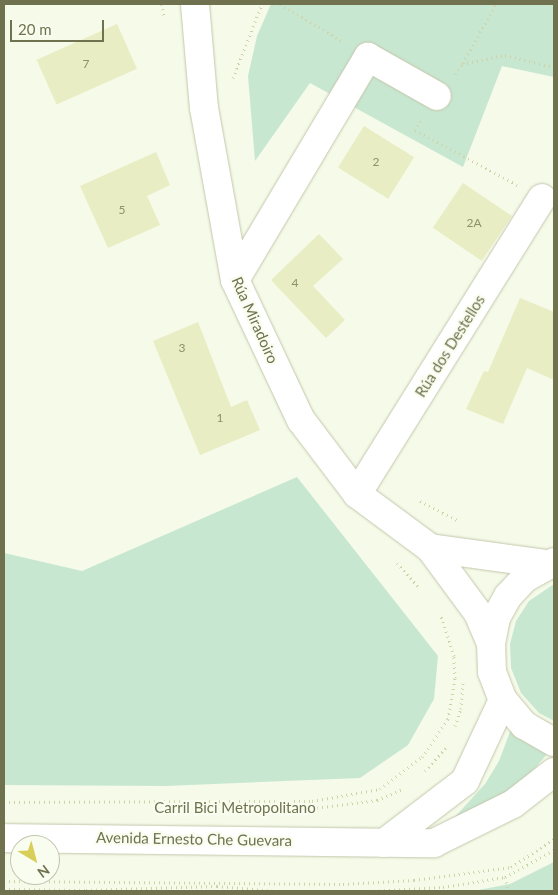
<!DOCTYPE html>
<html>
<head>
<meta charset="utf-8">
<style>
	body { margin:0 }
	#map { position:relative; width:558px; height:895px; overflow:hidden; background:#f5fae9; font-family:Lato,sans-serif }
	div>[style] { position:absolute }
	.green>* { inset:0; background:#c8e7d1 }
	.building>* { inset:0; background:#e9edc3; transform-origin:0 0 }
	.path>* { height:3px; margin-top:-1.5px; transform-origin:0; background:repeating-linear-gradient(90deg,#ced2a6 0 1px,transparent 0 5px) }
	.roads { filter:drop-shadow(0 0 1px #c3c7aa) drop-shadow(0 0 1px #c3c7aa) }
	.street>* { height:28px; margin:-14px; padding:0 14px; transform-origin:14px; border-radius:14px; background:#fff }
	.secondary>* { height:28px; margin:-14px; padding:0 14px; transform-origin:14px; border-radius:14px; background:#fff }
	span { translate:-50% -50%; white-space:nowrap; text-align:center; line-height:1.15; -webkit-text-stroke:4.5px #f9fdef; paint-order:stroke }
	.number-label { font-size:12px; color:#8e916c }
	.number-label span { -webkit-text-stroke-width:0 }
	.street-label { font-size:15px; color:#70724f }
	.frame { position:absolute; inset:0; border:5px solid #70724f; pointer-events:none }
	.north { position:absolute; left:10px; top:835px; width:50px; height:50px; box-sizing:border-box; background:#f9fdef; border:1px solid #c2c5af; border-radius:50%; rotate:143deg; font-size:14px; font-weight:700; line-height:20px; text-align:center; color:#70724f }
	.north::after { content:''; display:block; margin:auto; width:18px; height:22px; background:#d8cf5a; clip-path:polygon(50% 0,100% 100%,50% 72%,0 100%) }
	.scale { position:absolute; left:10px; top:20px; width:94px; height:22px; box-sizing:border-box; border:2px solid #70724f; border-top:0; padding-left:6px; font-size:15px; line-height:18px; white-space:nowrap; color:#70724f; -webkit-text-stroke:4px #f9fdef; paint-order:stroke }
</style>
</head>
<body>
<div id="map">
	<div class="green">
		<div style="clip-path:polygon(271px 4px,554px 4px,554px 77px,502px 66px,463px 167px,310px 83px,255px 161px,248px 76px,257px 36px)"></div>
		<div style="clip-path:polygon(297px 477px,438px 656px,434px 699px,408px 745px,360px 778px,165px 786px,4px 785px,4px 553px,82px 571px)"></div>
		<div style="clip-path:polygon(554px 584px,554px 721px,539px 713px,521px 693px,511px 668px,510px 644px,516px 621px,529px 601px)"></div>
		<div style="clip-path:polygon(511px 729px,548px 753px,524px 781px,495px 806px,453px 819px,485px 784px,499px 761px)"></div>
		<div style="clip-path:polygon(554px 862px,554px 891px,473px 891px,510px 884px)"></div>
	</div>
	<div class="building">
		<div style="left:117px;top:24px;width:49px;height:88px;rotate:66deg"></div>
		<div style="left:364px;top:126px;width:59px;height:49px;rotate:32deg"></div>
		<div style="clip-path:polygon(156px 152px,170px 185px,147px 196px,160px 225px,108px 248px,80px 186px)"></div>
		<div style="left:463px;top:183px;width:59px;height:54px;rotate:34deg"></div>
		<div style="clip-path:polygon(319px 234px,343px 259px,313px 286px,345px 320px,326px 338px,271px 280px)"></div>
		<div style="clip-path:polygon(520px 298px,554px 312px,554px 380px,527px 368px,503px 424px,466px 409px,484px 371px,488px 372px)"></div>
		<div style="clip-path:polygon(198px 322px,231px 407px,247px 400px,260px 430px,200px 455px,153px 341px)"></div>
	</div>
	<div class="path">
		<div style="left:162px;top:4px;width:12px;rotate:81deg"></div>
		<div style="left:280px;top:4px;width:74px;rotate:30.7deg"></div>
		<div style="left:463px;top:63px;width:68px;rotate:-60.8deg"></div>
		<div style="left:455px;top:74px;width:12px;rotate:-55deg"></div>
		<div style="left:462px;top:64px;width:44px;rotate:-11.8deg"></div>
		<div style="left:505px;top:55px;width:50px;rotate:13.8deg"></div>
		<div style="left:233px;top:78px;width:79px;rotate:-68.6deg"></div>
		<div style="left:421px;top:121px;width:11px;rotate:124deg"></div>
		<div style="left:415px;top:130px;width:116px;rotate:28.3deg"></div>
		<div style="left:420px;top:501px;width:44px;rotate:27.1deg"></div>
		<div style="left:397px;top:563px;width:31px;rotate:48deg"></div>
		<div style="left:455px;top:726px;width:18px;rotate:-71deg"></div>
		<div style="left:461px;top:709px;width:26px;rotate:-86deg"></div>
		<div style="left:425px;top:771px;width:31px;rotate:-48deg"></div>
		<div style="left:4px;top:802px;width:308px;rotate:-0.2deg"></div>
		<div style="left:312px;top:801px;width:69px;rotate:-10deg"></div>
		<div style="left:380px;top:789px;width:53px;rotate:-37.3deg"></div>
		<div style="left:422px;top:757px;width:46px;rotate:-55.6deg"></div>
		<div style="left:448px;top:719px;width:42px;rotate:-80.3deg"></div>
		<div style="left:455px;top:678px;width:22px;rotate:-93deg"></div>
		<div style="left:454px;top:656px;width:42px;rotate:-108deg"></div>
		<div style="left:307px;top:809px;width:71px;rotate:-7.3deg"></div>
		<div style="left:377px;top:800px;width:26px;rotate:-23deg"></div>
		<div style="left:505px;top:877px;width:14px;rotate:78deg"></div>
		<div style="left:4px;top:881px;width:339px;rotate:0.5deg"></div>
		<div style="left:343px;top:884px;width:71px;rotate:-3.2deg"></div>
		<div style="left:414px;top:880px;width:98px;rotate:-7.6deg"></div>
		<div style="left:511px;top:867px;width:51px;rotate:-33.1deg"></div>
		<div style="left:4px;top:889px;width:82px;rotate:0.7deg"></div>
		<div style="left:86px;top:890px;width:131px;rotate:-1.7deg"></div>
		<div style="left:217px;top:886px;width:58px;rotate:4.9deg"></div>
		<div style="left:369px;top:891px;width:74px;rotate:-3.1deg"></div>
		<div style="left:443px;top:887px;width:63px;rotate:-9.2deg"></div>
		<div style="left:505px;top:877px;width:56px;rotate:-28.9deg"></div>
	</div>
	<div class="roads">
		<div class="street">
			<div style="left:195px;top:4px;width:104px;rotate:85.1deg"></div>
			<div style="left:204px;top:108px;width:175px;rotate:79.8deg"></div>
			<div style="left:235px;top:280px;width:155px;rotate:64.8deg"></div>
			<div style="left:301px;top:420px;width:93px;rotate:52.9deg"></div>
			<div style="left:357px;top:494px;width:91px;rotate:36.5deg"></div>
			<div style="left:430px;top:548px;width:81px;rotate:53.6deg"></div>
			<div style="left:478px;top:613px;width:33px;rotate:67deg"></div>
			<div style="left:235px;top:280px;width:260px;rotate:-59.2deg"></div>
			<div style="left:368px;top:57px;width:79px;rotate:29.5deg"></div>
			<div style="left:357px;top:494px;width:349px;rotate:-58deg"></div>
			<div style="left:430px;top:548px;width:118px;rotate:7.8deg"></div>
		</div>
		<div class="secondary">
			<div style="left:554px;top:562px;width:33px;rotate:151deg"></div>
			<div style="left:525px;top:578px;width:25px;rotate:133deg"></div>
			<div style="left:508px;top:596px;width:25px;rotate:119deg"></div>
			<div style="left:496px;top:618px;width:25px;rotate:101deg"></div>
			<div style="left:491px;top:643px;width:29px;rotate:88deg"></div>
			<div style="left:492px;top:672px;width:30px;rotate:69deg"></div>
			<div style="left:503px;top:700px;width:33px;rotate:50deg"></div>
			<div style="left:524px;top:725px;width:34px;rotate:30deg"></div>
			<div style="left:4px;top:838px;width:430px;rotate:0.7deg"></div>
			<div style="left:434px;top:843px;width:88px;rotate:-26.3deg"></div>
			<div style="left:513px;top:804px;width:52px;rotate:-38deg"></div>
			<div style="left:384px;top:843px;width:102px;rotate:-37.4deg"></div>
			<div style="left:465px;top:781px;width:89px;rotate:-64.9deg"></div>
		</div>
	</div>
	<div class="number-label">
		<span style="left:86px;top:64px">7</span>
		<span style="left:376px;top:162px">2</span>
		<span style="left:122px;top:210px">5</span>
		<span style="left:474px;top:223px">2A</span>
		<span style="left:295px;top:283px">4</span>
		<span style="left:182px;top:348px">3</span>
		<span style="left:220px;top:418px">1</span>
	</div>
	<div class="street-label">
		<span style="left:255px;top:320px;rotate:66deg">Rúa Miradoiro</span>
		<span style="left:450px;top:346px;rotate:-58deg">Rúa dos Destellos</span>
		<span style="left:235px;top:808px">Carril Bici Metropolitano</span>
		<span style="left:194px;top:839px;rotate:1deg">Avenida Ernesto Che Guevara</span>
	</div>
	<div class="frame"></div>
	<div class="north">N</div>
	<div class="scale">20 m</div>
</div>
</body>
</html>
